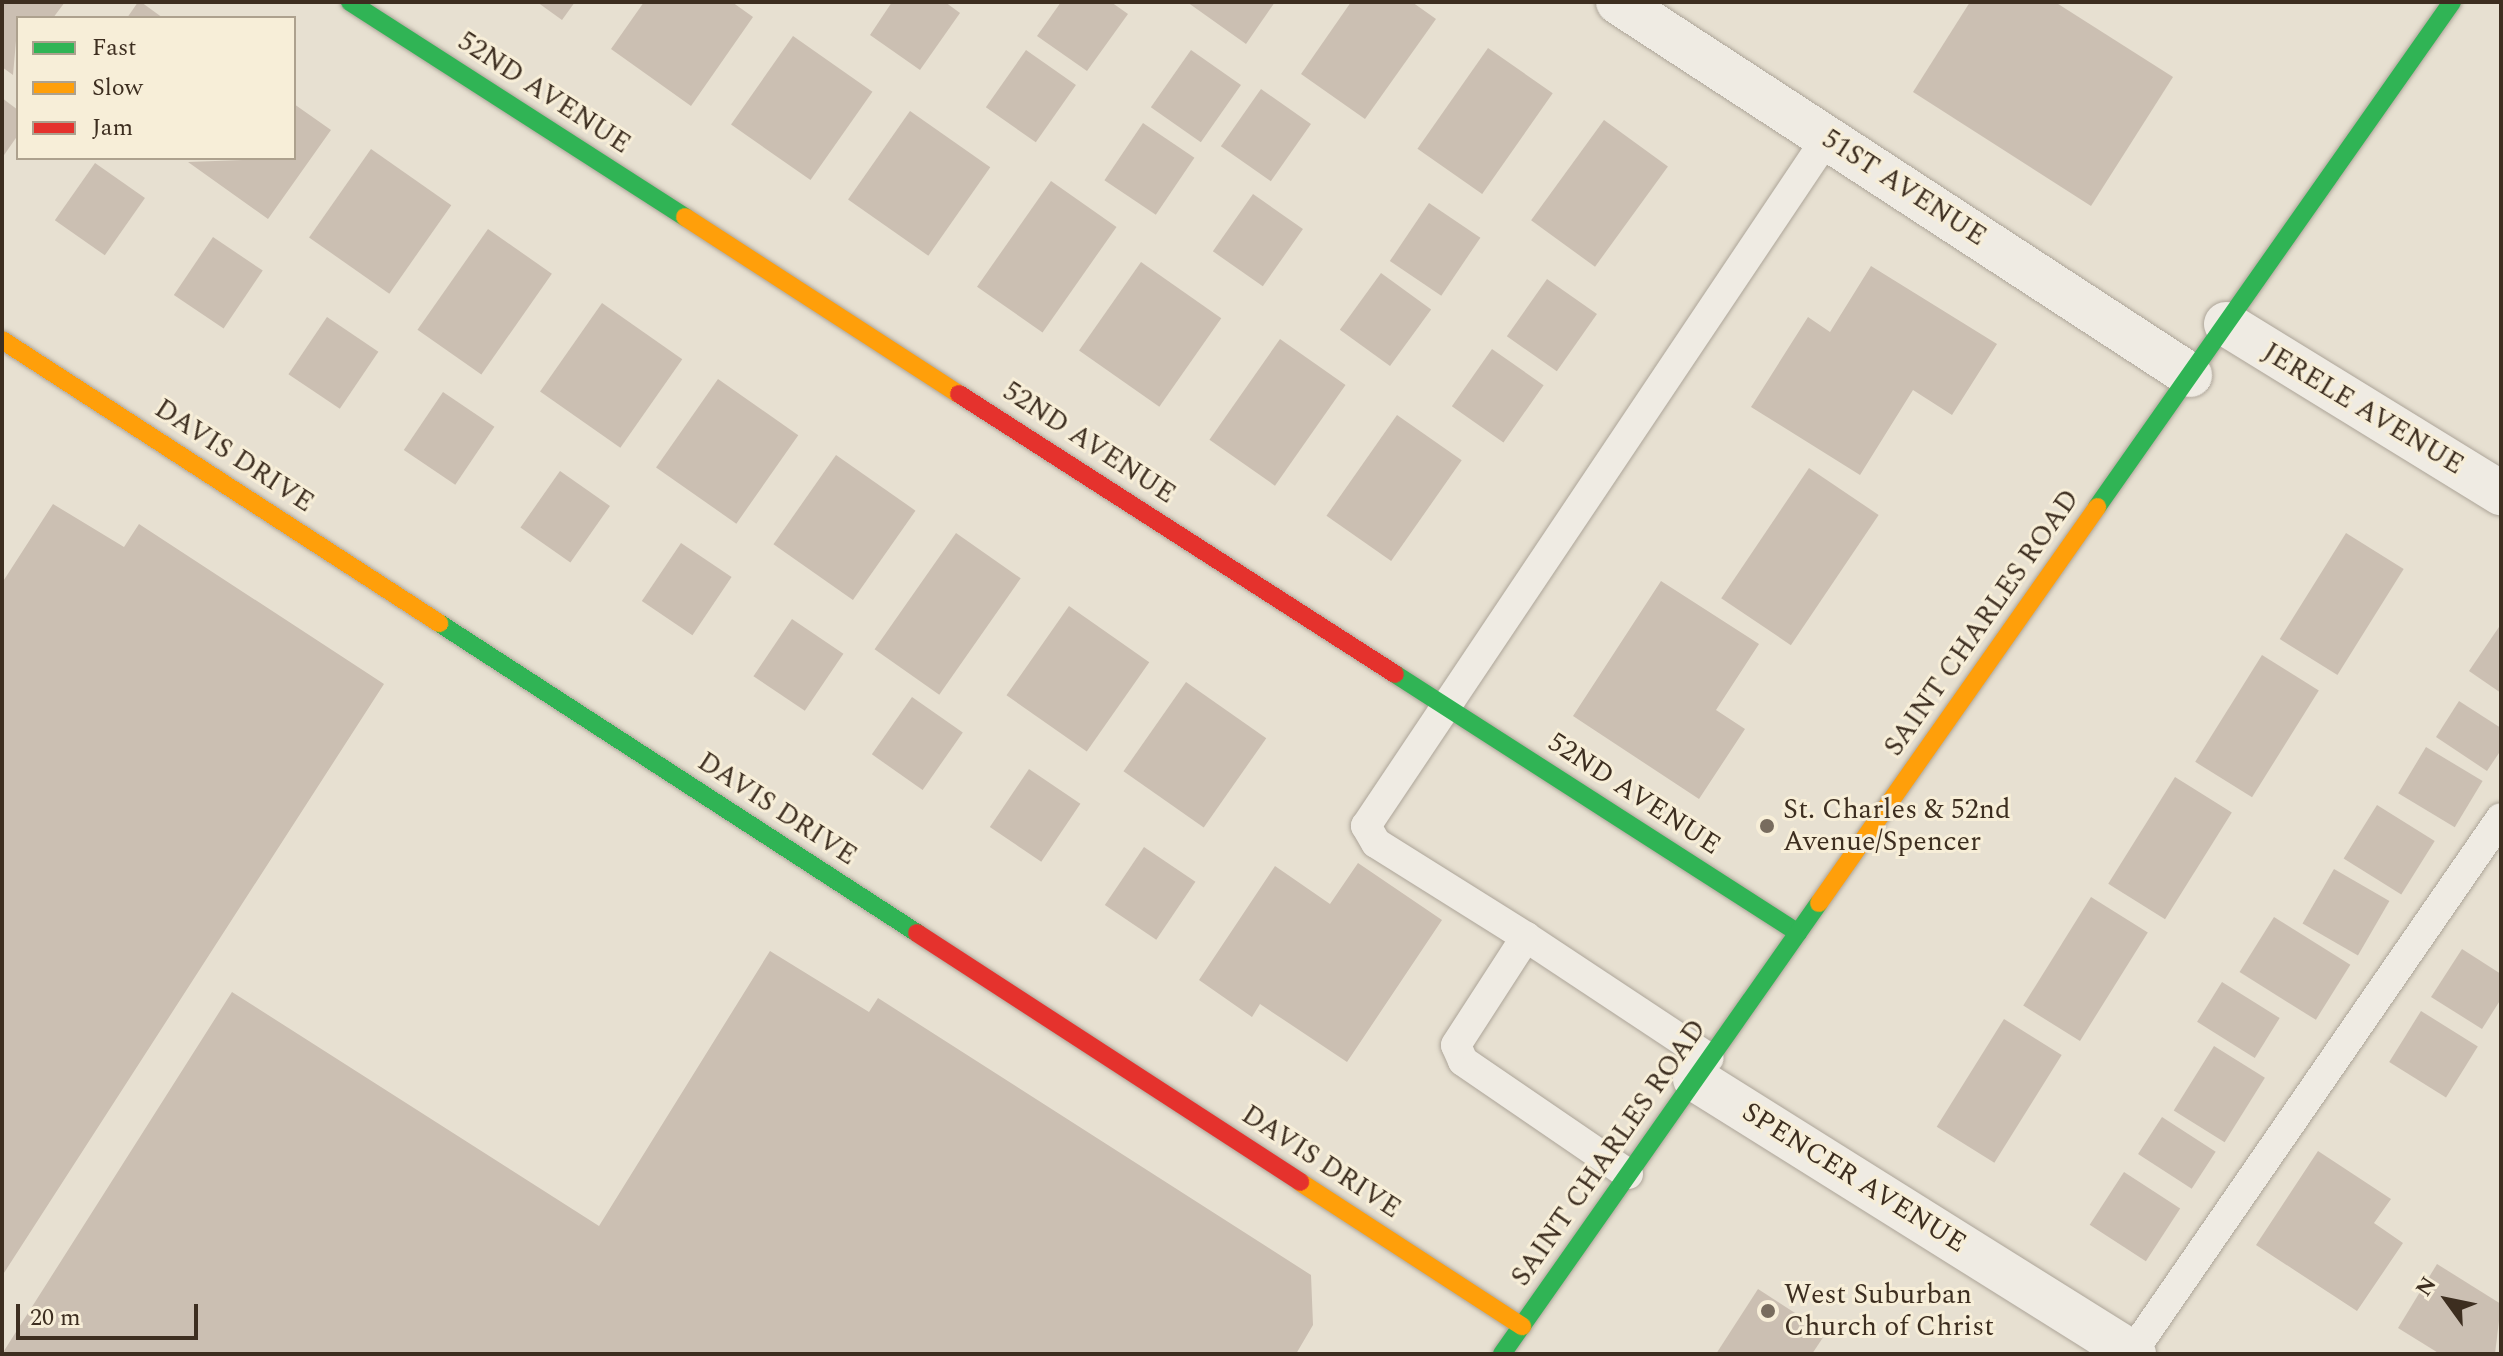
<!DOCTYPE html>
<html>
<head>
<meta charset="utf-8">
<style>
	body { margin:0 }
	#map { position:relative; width:2503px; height:1356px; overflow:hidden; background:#e7e0d1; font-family:Spectral,serif }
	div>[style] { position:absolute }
	.building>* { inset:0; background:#cbbfb2; transform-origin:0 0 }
	.roads { filter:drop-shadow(0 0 2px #ada599) drop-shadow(0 0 2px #ada599) }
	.lane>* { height:30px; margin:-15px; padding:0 15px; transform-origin:15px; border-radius:15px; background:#efebe3 }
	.street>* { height:44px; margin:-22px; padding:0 22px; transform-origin:22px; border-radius:22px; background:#efebe3 }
	.fast>* { height:18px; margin:-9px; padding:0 9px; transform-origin:9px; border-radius:9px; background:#30b455 }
	.slow>* { height:18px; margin:-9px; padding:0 9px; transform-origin:9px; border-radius:9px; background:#ff9f0a }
	.jam>* { height:18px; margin:-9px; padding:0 9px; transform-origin:9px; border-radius:9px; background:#e5322d }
	.dots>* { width:22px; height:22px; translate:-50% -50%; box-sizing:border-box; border:4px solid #f7eed8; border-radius:50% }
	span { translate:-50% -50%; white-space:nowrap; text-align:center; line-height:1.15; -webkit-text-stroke:6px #f7eed8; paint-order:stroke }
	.street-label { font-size:28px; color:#3d2e20 }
	.poi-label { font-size:28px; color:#3d2e20 }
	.left { translate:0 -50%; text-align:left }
	.frame { position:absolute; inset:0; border:4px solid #3d2e20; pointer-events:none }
	.legend { position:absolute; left:16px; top:16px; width:280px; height:144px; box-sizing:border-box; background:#f7eed8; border:2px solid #ada18e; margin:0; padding:10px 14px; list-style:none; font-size:24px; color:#3d2e20 }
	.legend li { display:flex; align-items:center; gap:16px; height:40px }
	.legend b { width:40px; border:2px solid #ada18e }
	.north { position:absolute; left:2407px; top:1260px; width:80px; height:80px; -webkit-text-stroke:6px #f7eed8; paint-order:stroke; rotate:303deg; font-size:22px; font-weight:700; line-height:32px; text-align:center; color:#3d2e20 }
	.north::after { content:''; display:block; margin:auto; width:28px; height:36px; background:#3d2e20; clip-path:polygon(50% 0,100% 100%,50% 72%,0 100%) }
	.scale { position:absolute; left:16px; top:1304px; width:182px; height:36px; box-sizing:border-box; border:4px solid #3d2e20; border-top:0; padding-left:10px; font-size:24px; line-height:28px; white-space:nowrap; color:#3d2e20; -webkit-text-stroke:6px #f7eed8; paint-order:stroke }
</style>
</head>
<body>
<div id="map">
	<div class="building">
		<div style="clip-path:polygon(2px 2px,65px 2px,53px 18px,18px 18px,13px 75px,2px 67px)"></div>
		<div style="clip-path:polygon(138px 2px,141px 2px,163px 18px,127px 18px)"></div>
		<div style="clip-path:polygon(537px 2px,575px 2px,562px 20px)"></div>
		<div style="clip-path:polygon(644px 2px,732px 2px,753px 17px,691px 106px,611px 49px)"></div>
		<div style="clip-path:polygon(892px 2px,945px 2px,960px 13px,920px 70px,870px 35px)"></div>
		<div style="clip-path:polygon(1061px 2px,1111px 2px,1128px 14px,1087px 71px,1037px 36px)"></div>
		<div style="clip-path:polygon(1187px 2px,1275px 2px,1246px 44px)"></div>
		<div style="clip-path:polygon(1351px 2px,1412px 2px,1436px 19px,1365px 119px,1301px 74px)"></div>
		<div style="clip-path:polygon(1970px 2px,2055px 2px,2173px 77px,2091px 206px,1913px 92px)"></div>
		<div style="left:793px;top:36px;width:97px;height:108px;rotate:35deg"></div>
		<div style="left:1488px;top:48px;width:79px;height:123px;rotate:35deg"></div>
		<div style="left:1026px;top:50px;width:61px;height:70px;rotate:35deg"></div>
		<div style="left:1191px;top:50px;width:61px;height:70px;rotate:35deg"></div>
		<div style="left:1261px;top:89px;width:61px;height:70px;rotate:35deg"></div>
		<div style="clip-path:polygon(2px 98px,18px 110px,18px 135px,2px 158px)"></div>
		<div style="clip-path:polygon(294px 104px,331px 130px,268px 219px,188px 162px,294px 158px)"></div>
		<div style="left:910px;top:111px;width:98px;height:108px;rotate:35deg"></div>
		<div style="left:1604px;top:120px;width:79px;height:124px;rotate:36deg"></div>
		<div style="left:1143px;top:123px;width:62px;height:69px;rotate:34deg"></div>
		<div style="left:371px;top:149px;width:98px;height:108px;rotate:35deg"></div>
		<div style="left:95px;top:163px;width:61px;height:70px;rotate:35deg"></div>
		<div style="left:1051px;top:181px;width:80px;height:129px;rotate:35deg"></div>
		<div style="left:1253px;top:194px;width:61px;height:70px;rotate:35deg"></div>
		<div style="left:1429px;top:203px;width:62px;height:70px;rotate:34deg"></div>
		<div style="left:488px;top:229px;width:78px;height:123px;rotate:35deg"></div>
		<div style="left:213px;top:237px;width:60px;height:70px;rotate:34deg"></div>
		<div style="left:1141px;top:262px;width:98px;height:108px;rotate:35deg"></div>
		<div style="clip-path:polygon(1871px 266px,1997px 344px,1952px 415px,1913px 390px,1860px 475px,1751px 407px,1808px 317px,1830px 332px)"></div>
		<div style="left:1381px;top:273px;width:62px;height:70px;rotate:36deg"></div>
		<div style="left:1547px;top:279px;width:61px;height:70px;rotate:35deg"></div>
		<div style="left:602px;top:303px;width:98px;height:108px;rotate:35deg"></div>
		<div style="left:327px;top:317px;width:62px;height:69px;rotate:34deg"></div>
		<div style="left:1280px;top:339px;width:80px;height:123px;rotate:35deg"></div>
		<div style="left:1492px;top:349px;width:63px;height:70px;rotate:35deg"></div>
		<div style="left:718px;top:379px;width:98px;height:108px;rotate:35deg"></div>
		<div style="left:443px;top:392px;width:62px;height:70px;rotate:34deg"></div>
		<div style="left:1397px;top:415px;width:79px;height:123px;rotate:35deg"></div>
		<div style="left:836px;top:455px;width:97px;height:109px;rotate:35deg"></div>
		<div style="left:1809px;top:468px;width:84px;height:157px;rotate:34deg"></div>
		<div style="left:560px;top:471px;width:61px;height:69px;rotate:35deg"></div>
		<div style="clip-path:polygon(53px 504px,124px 547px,139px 524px,384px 684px,2px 1276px,2px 583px)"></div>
		<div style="left:956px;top:533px;width:79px;height:142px;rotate:35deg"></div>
		<div style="left:2346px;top:533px;width:68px;height:125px;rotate:32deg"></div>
		<div style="left:681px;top:543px;width:61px;height:70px;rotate:34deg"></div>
		<div style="clip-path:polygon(1661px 581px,1759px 644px,1716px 710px,1745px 729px,1699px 799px,1573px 716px)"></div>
		<div style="left:1069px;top:606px;width:98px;height:109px;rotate:35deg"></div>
		<div style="left:792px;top:619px;width:62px;height:69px;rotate:34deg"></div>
		<div style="clip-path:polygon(2501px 624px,2501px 693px,2469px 671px)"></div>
		<div style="left:2262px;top:655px;width:67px;height:126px;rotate:32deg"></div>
		<div style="left:1186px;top:682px;width:98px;height:109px;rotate:35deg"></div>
		<div style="left:912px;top:697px;width:62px;height:70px;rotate:35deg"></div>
		<div style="clip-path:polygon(2459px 701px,2501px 728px,2501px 750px,2487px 771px,2436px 737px)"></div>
		<div style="left:2426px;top:747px;width:66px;height:54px;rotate:31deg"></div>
		<div style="left:1029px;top:769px;width:62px;height:70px;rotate:34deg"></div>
		<div style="left:2175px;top:777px;width:67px;height:126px;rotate:32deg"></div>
		<div style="left:2377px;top:805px;width:68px;height:63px;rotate:32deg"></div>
		<div style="left:1144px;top:847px;width:62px;height:70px;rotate:34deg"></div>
		<div style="clip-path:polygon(1358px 863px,1442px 920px,1347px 1062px,1260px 1004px,1252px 1017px,1199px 980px,1275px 866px,1330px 904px)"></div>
		<div style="left:2334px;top:869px;width:64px;height:63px;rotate:30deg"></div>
		<div style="left:2091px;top:897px;width:67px;height:128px;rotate:32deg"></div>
		<div style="left:2274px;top:917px;width:90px;height:65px;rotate:32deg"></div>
		<div style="clip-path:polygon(2462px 949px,2501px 974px,2501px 999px,2482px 1029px,2431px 997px)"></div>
		<div style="clip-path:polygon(770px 951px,869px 1012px,878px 998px,1311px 1275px,1313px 1325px,1296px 1354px,2px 1354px,232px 992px,599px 1226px)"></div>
		<div style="left:2222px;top:982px;width:68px;height:47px;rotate:32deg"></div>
		<div style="left:2421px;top:1011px;width:67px;height:60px;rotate:32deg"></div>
		<div style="left:2004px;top:1019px;width:68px;height:127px;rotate:32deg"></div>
		<div style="left:2214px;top:1046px;width:60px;height:76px;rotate:32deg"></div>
		<div style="left:2162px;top:1117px;width:64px;height:44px;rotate:33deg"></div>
		<div style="clip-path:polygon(2318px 1151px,2391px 1199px,2374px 1223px,2403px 1243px,2357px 1311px,2256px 1245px)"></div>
		<div style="left:2124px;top:1172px;width:67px;height:63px;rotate:33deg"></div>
		<div style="clip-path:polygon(2437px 1264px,2501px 1304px,2495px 1354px,2440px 1354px,2398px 1328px)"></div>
		<div style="clip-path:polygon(1758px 1289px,1826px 1333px,1812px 1354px,1716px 1354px)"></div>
	</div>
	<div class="roads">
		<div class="lane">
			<div style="left:1526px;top:937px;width:219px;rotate:33.5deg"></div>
			<div style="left:1628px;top:1174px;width:200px;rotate:-145.6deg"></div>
			<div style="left:1463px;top:1061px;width:17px;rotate:-114deg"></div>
			<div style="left:1456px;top:1045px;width:129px;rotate:-57.1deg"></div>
			<div style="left:1526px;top:937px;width:177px;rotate:-147.9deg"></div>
			<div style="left:1376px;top:843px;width:20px;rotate:-120deg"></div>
			<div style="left:1366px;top:826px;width:828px;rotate:-56.18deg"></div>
			<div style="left:2131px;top:1354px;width:651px;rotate:-55.38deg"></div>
		</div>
		<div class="street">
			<div style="left:1618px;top:2px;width:683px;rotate:33.11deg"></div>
			<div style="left:2226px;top:324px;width:323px;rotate:31.6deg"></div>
			<div style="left:1695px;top:1079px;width:518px;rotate:32.06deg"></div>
		</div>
		<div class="fast">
			<div style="left:350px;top:2px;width:398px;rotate:32.7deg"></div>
			<div style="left:2097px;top:507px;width:617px;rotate:-54.89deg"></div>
			<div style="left:439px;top:623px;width:570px;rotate:32.96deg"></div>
			<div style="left:1395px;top:674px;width:479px;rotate:32.7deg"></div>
			<div style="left:1502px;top:1354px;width:551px;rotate:-54.9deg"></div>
		</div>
		<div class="slow">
			<div style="left:685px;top:217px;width:326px;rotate:32.9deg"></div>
			<div style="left:2px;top:340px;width:521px;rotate:32.93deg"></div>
			<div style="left:1819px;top:903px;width:484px;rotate:-54.9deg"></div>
			<div style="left:1300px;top:1182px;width:265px;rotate:33deg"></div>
		</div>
		<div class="jam">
			<div style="left:959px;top:394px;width:518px;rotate:32.71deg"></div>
			<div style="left:917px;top:933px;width:457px;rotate:33deg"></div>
		</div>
	</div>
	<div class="dots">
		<div style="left:1767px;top:826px;background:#786c5e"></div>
		<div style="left:1768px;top:1311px;background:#786c5e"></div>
	</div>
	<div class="street-label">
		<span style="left:544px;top:93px;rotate:33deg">52ND AVENUE</span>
		<span style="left:1904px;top:188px;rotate:33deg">51ST AVENUE</span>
		<span style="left:2363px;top:409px;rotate:31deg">JERELE AVENUE</span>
		<span style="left:1089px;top:443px;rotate:33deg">52ND AVENUE</span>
		<span style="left:234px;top:456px;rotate:33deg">DAVIS DRIVE</span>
		<span style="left:1982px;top:623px;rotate:-55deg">SAINT CHARLES ROAD</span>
		<span style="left:1634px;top:794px;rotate:33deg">52ND AVENUE</span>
		<span style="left:777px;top:809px;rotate:33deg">DAVIS DRIVE</span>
		<span style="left:1609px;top:1153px;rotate:-55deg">SAINT CHARLES ROAD</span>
		<span style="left:1321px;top:1162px;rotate:33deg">DAVIS DRIVE</span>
		<span style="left:1854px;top:1178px;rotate:32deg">SPENCER AVENUE</span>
	</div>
	<div class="poi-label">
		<span class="left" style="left:1783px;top:826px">St. Charles &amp; 52nd<br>Avenue/Spencer</span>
		<span class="left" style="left:1784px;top:1311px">West Suburban<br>Church of Christ</span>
	</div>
	<div class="frame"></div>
	<ul class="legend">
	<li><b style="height:10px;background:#30b455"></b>Fast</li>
	<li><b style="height:10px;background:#ff9f0a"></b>Slow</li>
	<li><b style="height:10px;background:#e5322d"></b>Jam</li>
	</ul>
	<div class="north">N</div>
	<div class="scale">20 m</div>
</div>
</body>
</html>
